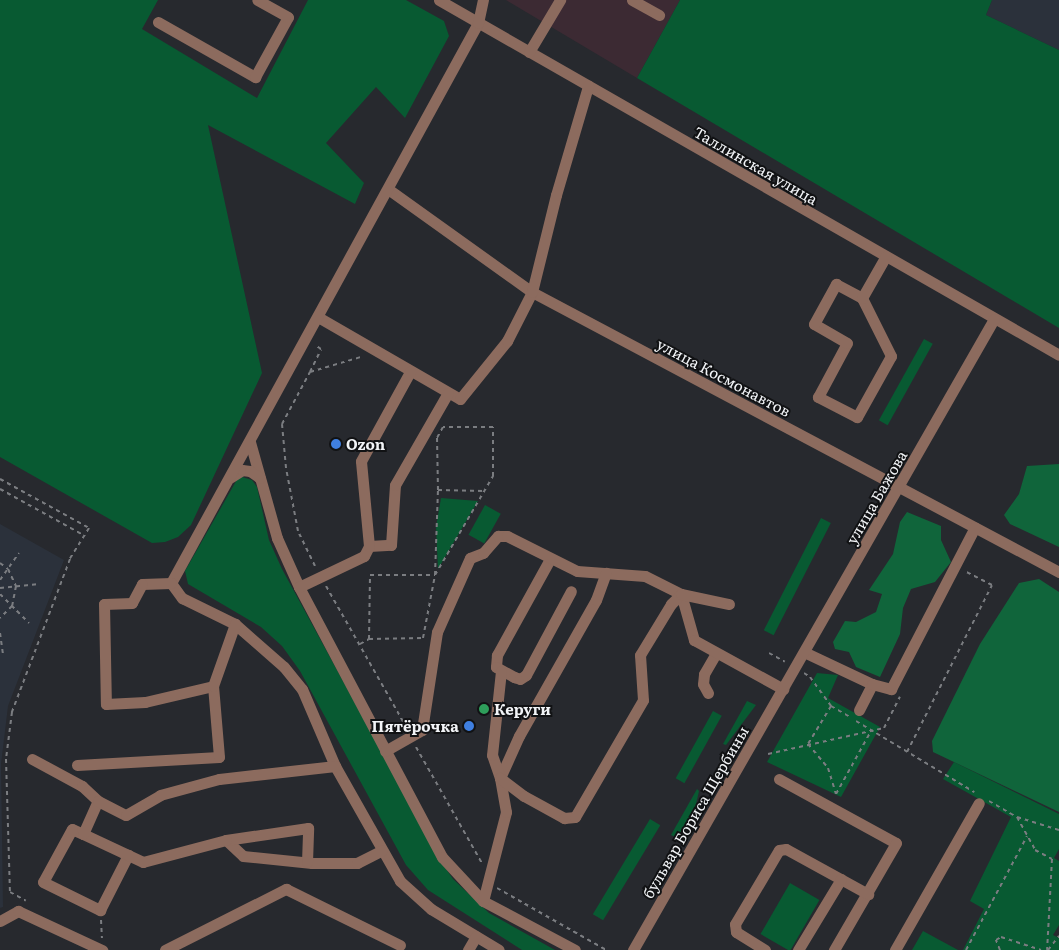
<!DOCTYPE html>
<html>
<head>
<meta charset="utf-8">
<style>
	body { margin:0 }
	#map { position:relative; width:1059px; height:950px; overflow:hidden; background:#27292e; font-family:Literata,serif }
	div>[style] { position:absolute }
	.built>* { inset:0; background:#2b313b }
	.industrial>* { inset:0; background:#3c2a33 }
	.green>* { inset:0; background:#085a32; transform-origin:0 0 }
	.forest>* { inset:0; background:#10653b }
	.path>* { height:2px; margin-top:-1px; transform-origin:0; background:repeating-linear-gradient(90deg,#7b7d81 0 4px,transparent 0 8px) }
	.minor>* { height:11px; margin:-5.5px; padding:0 5.5px; transform-origin:5.5px; border-radius:5.5px; background:#8c6b5e }
	.dots>* { width:14px; height:14px; translate:-50% -50%; box-sizing:border-box; border:2px solid #111214; border-radius:50% }
	span { translate:-50% -50%; white-space:nowrap; text-align:center; line-height:1.15; -webkit-text-stroke:4px #111214; paint-order:stroke }
	.street-label { font-size:15px; color:#f2f4f7 }
	.poi-label { font-size:15px; color:#f2f4f7; font-weight:700 }
	.left { translate:0 -50%; text-align:left }
	.right { translate:-100% -50%; text-align:right }
</style>
</head>
<body>
<div id="map">
	<div class="built">
		<div style="clip-path:polygon(992px 0,1059px 0,1059px 50px,986px 15px)"></div>
		<div style="clip-path:polygon(0 524px,64px 560px,8px 706px,1px 764px,3px 907px,0 908px)"></div>
	</div>
	<div class="industrial">
		<div style="clip-path:polygon(506px 0,680px 0,637px 78px)"></div>
	</div>
	<div class="green">
		<div style="clip-path:polygon(0 0,158px 0,142px 29px,257px 98px,308px 0,406px 0,444px 21px,449px 36px,405px 118px,376px 87px,326px 143px,364px 183px,355px 204px,208px 125px,262px 373px,191px 525px,178px 537px,165px 542px,152px 543px,0 457px)"></div>
		<div style="clip-path:polygon(680px 0,992px 0,986px 15px,1059px 50px,1059px 328px,637px 78px)"></div>
		<div style="left:924px;top:339px;width:10px;height:93px;rotate:29deg"></div>
		<div style="clip-path:polygon(239px 476px,252px 480px,257px 487px,269px 540px,282px 569px,442px 863px,453px 879px,489px 913px,555px 950px,522px 950px,428px 890px,406px 865px,300px 671px,282px 646px,261px 627px,188px 584px,185px 571px)"></div>
		<div style="clip-path:polygon(441px 498px,478px 501px,438px 569px,436px 527px)"></div>
		<div style="left:485px;top:505px;width:18px;height:34px;rotate:29deg"></div>
		<div style="left:821px;top:518px;width:11px;height:126px;rotate:27deg"></div>
		<div style="clip-path:polygon(817px 673px,838px 675px,828px 698px,880px 727px,841px 797px,767px 762px)"></div>
		<div style="clip-path:polygon(747px 701px,756px 705px,726px 745px,723px 744px)"></div>
		<div style="left:713px;top:711px;width:10px;height:77px;rotate:29deg"></div>
		<div style="clip-path:polygon(954px 762px,1059px 814px,1059px 849px,1054px 858px,1059px 861px,1059px 925px,1053px 935px,1059px 938px,1059px 950px,963px 950px,984px 909px,970px 901px,1011px 817px,943px 779px)"></div>
		<div style="clip-path:polygon(697px 789px,699px 791px,694px 813px,679px 839px,671px 835px)"></div>
		<div style="left:650px;top:819px;width:12px;height:111px;rotate:31deg"></div>
		<div style="left:790px;top:883px;width:34px;height:59px;rotate:30deg"></div>
		<div style="clip-path:polygon(923px 931px,958px 950px,912px 950px)"></div>
	</div>
	<div class="forest">
		<div style="clip-path:polygon(1059px 464px,1059px 547px,1010px 524px,1004px 515px,1019px 494px,1027px 466px)"></div>
		<div style="clip-path:polygon(907px 512px,941px 526px,941px 540px,951px 562px,935px 582px,911px 589px,903px 608px,900px 634px,880px 677px,856px 667px,849px 652px,835px 649px,833px 642px,845px 621px,856px 622px,876px 612px,882px 594px,869px 590px,893px 554px,900px 522px)"></div>
		<div style="clip-path:polygon(1039px 579px,1059px 592px,1059px 812px,933px 752px,932px 741px,980px 644px,1019px 583px)"></div>
	</div>
	<div class="path">
		<div style="left:310px;top:372px;width:25px;rotate:-64deg"></div>
		<div style="left:321px;top:349px;width:7px;rotate:-146deg"></div>
		<div style="left:0;top:479px;width:102px;rotate:28.8deg"></div>
		<div style="left:89px;top:528px;width:36px;rotate:122deg"></div>
		<div style="left:70px;top:559px;width:164px;rotate:110.8deg"></div>
		<div style="left:12px;top:712px;width:47px;rotate:97.3deg"></div>
		<div style="left:6px;top:759px;width:133px;rotate:88.3deg"></div>
		<div style="left:10px;top:892px;width:18px;rotate:29deg"></div>
		<div style="left:0;top:489px;width:97px;rotate:28.9deg"></div>
		<div style="left:0;top:563px;width:10px;rotate:37deg"></div>
		<div style="left:8px;top:569px;width:19px;rotate:65deg"></div>
		<div style="left:16px;top:586px;width:20px;rotate:101deg"></div>
		<div style="left:12px;top:606px;width:17px;rotate:135deg"></div>
		<div style="left:315px;top:566px;width:39px;rotate:-116deg"></div>
		<div style="left:298px;top:531px;width:64px;rotate:-100.8deg"></div>
		<div style="left:286px;top:468px;width:44px;rotate:-95.2deg"></div>
		<div style="left:282px;top:424px;width:59px;rotate:-61.7deg"></div>
		<div style="left:310px;top:372px;width:56px;rotate:-16.5deg"></div>
		<div style="left:435px;top:575px;width:115px;rotate:-59.6deg"></div>
		<div style="left:493px;top:476px;width:49px;rotate:-90deg"></div>
		<div style="left:493px;top:427px;width:50px;rotate:180deg"></div>
		<div style="left:443px;top:427px;width:13px;rotate:119deg"></div>
		<div style="left:437px;top:438px;width:52px;rotate:88.9deg"></div>
		<div style="left:0;top:580px;width:33px;rotate:-55deg"></div>
		<div style="left:326px;top:586px;width:162px;rotate:60.4deg"></div>
		<div style="left:0;top:588px;width:37px;rotate:-6deg"></div>
		<div style="left:0;top:594px;width:41px;rotate:45deg"></div>
		<div style="left:0;top:633px;width:22px;rotate:82deg"></div>
		<div style="left:369px;top:639px;width:64px;rotate:-89.1deg"></div>
		<div style="left:370px;top:575px;width:65px"></div>
		<div style="left:360px;top:644px;width:10px;rotate:-29deg"></div>
		<div style="left:369px;top:639px;width:54px;rotate:-1.1deg"></div>
		<div style="left:423px;top:638px;width:64px;rotate:-79.2deg"></div>
		<div style="left:435px;top:575px;width:85px;rotate:-88deg"></div>
		<div style="left:438px;top:490px;width:46px;rotate:1.2deg"></div>
		<div style="left:769px;top:653px;width:18px;rotate:29deg"></div>
		<div style="left:804px;top:673px;width:7px;rotate:34deg"></div>
		<div style="left:810px;top:677px;width:36px;rotate:54deg"></div>
		<div style="left:831px;top:706px;width:22px;rotate:30deg"></div>
		<div style="left:831px;top:706px;width:44px;rotate:121.2deg"></div>
		<div style="left:808px;top:744px;width:31px;rotate:50deg"></div>
		<div style="left:828px;top:768px;width:27px;rotate:73deg"></div>
		<div style="left:836px;top:794px;width:72px;rotate:-60.9deg"></div>
		<div style="left:856px;top:721px;width:138px;rotate:31deg"></div>
		<div style="left:416px;top:747px;width:133px;rotate:60.4deg"></div>
		<div style="left:907px;top:752px;width:187px;rotate:-63deg"></div>
		<div style="left:992px;top:585px;width:30px;rotate:-153deg"></div>
		<div style="left:768px;top:754px;width:119px;rotate:-12.6deg"></div>
		<div style="left:884px;top:728px;width:35px;rotate:-63deg"></div>
		<div style="left:989px;top:801px;width:32px;rotate:30deg"></div>
		<div style="left:1017px;top:817px;width:38px;rotate:61deg"></div>
		<div style="left:1035px;top:850px;width:19px;rotate:28deg"></div>
		<div style="left:1052px;top:859px;width:91px;rotate:93.1deg"></div>
		<div style="left:1017px;top:817px;width:44px;rotate:17.2deg"></div>
		<div style="left:497px;top:888px;width:125px;rotate:29.6deg"></div>
		<div style="left:101px;top:920px;width:18px;rotate:87deg"></div>
		<div style="left:966px;top:950px;width:129px;rotate:-61.8deg"></div>
		<div style="left:1000px;top:950px;width:11px;rotate:-112deg"></div>
		<div style="left:996px;top:940px;width:6px;rotate:-31deg"></div>
		<div style="left:1001px;top:937px;width:42px;rotate:18deg"></div>
		<div style="left:1048px;top:950px;width:18px;rotate:-52deg"></div>
	</div>
	<div class="minor">
		<div style="left:439px;top:0;width:714px;rotate:29.79deg"></div>
		<div style="left:632px;top:0;width:31px;rotate:29deg"></div>
		<div style="left:158px;top:22px;width:112px;rotate:29.6deg"></div>
		<div style="left:255px;top:77px;width:68px;rotate:-61.2deg"></div>
		<div style="left:288px;top:17px;width:35px;rotate:-151deg"></div>
		<div style="left:529px;top:52px;width:61px;rotate:-59.2deg"></div>
		<div style="left:388px;top:189px;width:177px;rotate:35.6deg"></div>
		<div style="left:532px;top:292px;width:597px;rotate:27.98deg"></div>
		<div style="left:836px;top:284px;width:30px;rotate:28deg"></div>
		<div style="left:862px;top:298px;width:65px;rotate:63.4deg"></div>
		<div style="left:891px;top:356px;width:70px;rotate:119.1deg"></div>
		<div style="left:857px;top:417px;width:44px;rotate:-152.9deg"></div>
		<div style="left:818px;top:397px;width:61px;rotate:-61.8deg"></div>
		<div style="left:847px;top:343px;width:38px;rotate:-150deg"></div>
		<div style="left:814px;top:324px;width:46px;rotate:-61.2deg"></div>
		<div style="left:862px;top:298px;width:48px;rotate:-60.3deg"></div>
		<div style="left:318px;top:317px;width:164px;rotate:30deg"></div>
		<div style="left:460px;top:399px;width:75px;rotate:-51deg"></div>
		<div style="left:507px;top:341px;width:55px;rotate:-63deg"></div>
		<div style="left:532px;top:292px;width:100px;rotate:-76.1deg"></div>
		<div style="left:556px;top:195px;width:114px;rotate:-73.6deg"></div>
		<div style="left:250px;top:442px;width:100px;rotate:74.3deg"></div>
		<div style="left:277px;top:538px;width:54px;rotate:65.8deg"></div>
		<div style="left:299px;top:587px;width:306px;rotate:62.1deg"></div>
		<div style="left:442px;top:857px;width:60px;rotate:47deg"></div>
		<div style="left:483px;top:901px;width:104px;rotate:28deg"></div>
		<div style="left:231px;top:477px;width:13px;rotate:-32deg"></div>
		<div style="left:242px;top:470px;width:8px;rotate:7deg"></div>
		<div style="left:250px;top:471px;width:12px;rotate:35deg"></div>
		<div style="left:369px;top:546px;width:22px;rotate:-3deg"></div>
		<div style="left:391px;top:545px;width:60px;rotate:-86.2deg"></div>
		<div style="left:395px;top:485px;width:106px;rotate:-60.1deg"></div>
		<div style="left:550px;top:559px;width:110px;rotate:118.9deg"></div>
		<div style="left:497px;top:655px;width:12px;rotate:95deg"></div>
		<div style="left:496px;top:667px;width:21px;rotate:29deg"></div>
		<div style="left:514px;top:677px;width:6px;rotate:18deg"></div>
		<div style="left:520px;top:679px;width:7px;rotate:-34deg"></div>
		<div style="left:526px;top:675px;width:95px;rotate:-61.8deg"></div>
		<div style="left:171px;top:583px;width:639px;rotate:-61.27deg"></div>
		<div style="left:478px;top:23px;width:24px;rotate:-78deg"></div>
		<div style="left:171px;top:583px;width:19px;rotate:54deg"></div>
		<div style="left:182px;top:598px;width:59px;rotate:26.1deg"></div>
		<div style="left:235px;top:624px;width:65px;rotate:41.3deg"></div>
		<div style="left:284px;top:667px;width:28px;rotate:51deg"></div>
		<div style="left:302px;top:689px;width:84px;rotate:66.8deg"></div>
		<div style="left:335px;top:766px;width:132px;rotate:60.5deg"></div>
		<div style="left:400px;top:881px;width:42px;rotate:42.1deg"></div>
		<div style="left:431px;top:909px;width:79px;rotate:31.1deg"></div>
		<div style="left:171px;top:583px;width:29px;rotate:178deg"></div>
		<div style="left:142px;top:584px;width:21px;rotate:118deg"></div>
		<div style="left:132px;top:603px;width:28px;rotate:178deg"></div>
		<div style="left:104px;top:604px;width:100px;rotate:88.9deg"></div>
		<div style="left:106px;top:704px;width:39px;rotate:-3deg"></div>
		<div style="left:145px;top:702px;width:70px;rotate:-13.2deg"></div>
		<div style="left:299px;top:587px;width:72px;rotate:-25.5deg"></div>
		<div style="left:364px;top:556px;width:11px;rotate:-63deg"></div>
		<div style="left:369px;top:546px;width:85px;rotate:-95.4deg"></div>
		<div style="left:361px;top:461px;width:102px;rotate:-61.2deg"></div>
		<div style="left:804px;top:652px;width:75px;rotate:25.2deg"></div>
		<div style="left:708px;top:693px;width:10px;rotate:-119deg"></div>
		<div style="left:703px;top:684px;width:10px;rotate:-84deg"></div>
		<div style="left:704px;top:674px;width:24px;rotate:-60deg"></div>
		<div style="left:859px;top:710px;width:29px;rotate:-63deg"></div>
		<div style="left:872px;top:684px;width:20px;rotate:15deg"></div>
		<div style="left:891px;top:689px;width:182px;rotate:-62.6deg"></div>
		<div style="left:385px;top:751px;width:43px;rotate:-29.6deg"></div>
		<div style="left:422px;top:730px;width:99px;rotate:-81.3deg"></div>
		<div style="left:437px;top:632px;width:81px;rotate:-66deg"></div>
		<div style="left:470px;top:558px;width:14px;rotate:-21deg"></div>
		<div style="left:483px;top:553px;width:23px;rotate:-49deg"></div>
		<div style="left:498px;top:536px;width:9px"></div>
		<div style="left:507px;top:536px;width:78px;rotate:26.6deg"></div>
		<div style="left:577px;top:571px;width:68px;rotate:4.2deg"></div>
		<div style="left:645px;top:576px;width:40px;rotate:26.6deg"></div>
		<div style="left:681px;top:594px;width:48px;rotate:74.2deg"></div>
		<div style="left:694px;top:640px;width:102px;rotate:28.8deg"></div>
		<div style="left:32px;top:759px;width:57px;rotate:28.4deg"></div>
		<div style="left:82px;top:786px;width:22px;rotate:43deg"></div>
		<div style="left:77px;top:765px;width:142px;rotate:-3.2deg"></div>
		<div style="left:219px;top:757px;width:71px;rotate:-94.8deg"></div>
		<div style="left:213px;top:686px;width:66px;rotate:-70.5deg"></div>
		<div style="left:500px;top:778px;width:46px;rotate:-65.7deg"></div>
		<div style="left:519px;top:736px;width:156px;rotate:-60.5deg"></div>
		<div style="left:596px;top:600px;width:29px;rotate:-70deg"></div>
		<div style="left:500px;top:778px;width:24px;rotate:-109deg"></div>
		<div style="left:492px;top:755px;width:84px;rotate:-83.9deg"></div>
		<div style="left:779px;top:779px;width:133px;rotate:28.7deg"></div>
		<div style="left:896px;top:843px;width:124px;rotate:120.1deg"></div>
		<div style="left:83px;top:834px;width:12px;rotate:-156deg"></div>
		<div style="left:72px;top:829px;width:60px;rotate:118.7deg"></div>
		<div style="left:43px;top:882px;width:64px;rotate:26.2deg"></div>
		<div style="left:100px;top:910px;width:62px;rotate:-63deg"></div>
		<div style="left:226px;top:840px;width:23px;rotate:43deg"></div>
		<div style="left:243px;top:856px;width:69px;rotate:5.8deg"></div>
		<div style="left:312px;top:863px;width:45px"></div>
		<div style="left:357px;top:863px;width:28px;rotate:-27deg"></div>
		<div style="left:307px;top:862px;width:34px;rotate:-88deg"></div>
		<div style="left:308px;top:828px;width:83px;rotate:171.7deg"></div>
		<div style="left:226px;top:840px;width:86px;rotate:165.2deg"></div>
		<div style="left:143px;top:862px;width:66px;rotate:-155deg"></div>
		<div style="left:83px;top:834px;width:36px;rotate:-66deg"></div>
		<div style="left:98px;top:801px;width:31px;rotate:27deg"></div>
		<div style="left:126px;top:815px;width:39px;rotate:-30deg"></div>
		<div style="left:160px;top:795px;width:61px;rotate:-15.2deg"></div>
		<div style="left:219px;top:779px;width:117px;rotate:-6.4deg"></div>
		<div style="left:483px;top:901px;width:92px;rotate:-75.5deg"></div>
		<div style="left:506px;top:812px;width:35px;rotate:-100deg"></div>
		<div style="left:500px;top:778px;width:30px;rotate:37deg"></div>
		<div style="left:524px;top:796px;width:46px;rotate:28.8deg"></div>
		<div style="left:564px;top:818px;width:11px;rotate:-5deg"></div>
		<div style="left:575px;top:817px;width:135px;rotate:-59.8deg"></div>
		<div style="left:643px;top:700px;width:45px;rotate:-93.8deg"></div>
		<div style="left:640px;top:655px;width:60px;rotate:-58.7deg"></div>
		<div style="left:671px;top:604px;width:14px;rotate:-45deg"></div>
		<div style="left:681px;top:594px;width:49px;rotate:11.8deg"></div>
		<div style="left:0;top:921px;width:21px;rotate:-29deg"></div>
		<div style="left:18px;top:911px;width:93px;rotate:24.9deg"></div>
		<div style="left:165px;top:950px;width:136px;rotate:-26.8deg"></div>
		<div style="left:286px;top:889px;width:127px;rotate:26.2deg"></div>
		<div style="left:468px;top:950px;width:16px;rotate:-60deg"></div>
		<div style="left:633px;top:950px;width:727px;rotate:-60.23deg"></div>
		<div style="left:765px;top:950px;width:34px;rotate:-148deg"></div>
		<div style="left:736px;top:932px;width:8px;rotate:-97deg"></div>
		<div style="left:735px;top:924px;width:86px;rotate:-59.3deg"></div>
		<div style="left:779px;top:850px;width:7px;rotate:-8deg"></div>
		<div style="left:786px;top:849px;width:94px;rotate:28.8deg"></div>
		<div style="left:798px;top:950px;width:83px;rotate:-58.8deg"></div>
		<div style="left:895px;top:950px;width:169px;rotate:-60.3deg"></div>
	</div>
	<div class="dots">
		<div style="left:336px;top:444px;background:#3f7fe0"></div>
		<div style="left:484px;top:709px;background:#2e9e5b"></div>
		<div style="left:469px;top:726px;background:#3f7fe0"></div>
	</div>
	<div class="street-label">
		<span style="left:756px;top:165px;rotate:30deg">Таллинская улица</span>
		<span style="left:724px;top:377px;rotate:28deg">улица Космонавтов</span>
		<span style="left:876px;top:497px;rotate:-60deg">улица Бажова</span>
		<span style="left:695px;top:812px;rotate:-60deg">бульвар Бориса Щербины</span>
	</div>
	<div class="poi-label">
		<span class="left" style="left:346px;top:444px">Ozon</span>
		<span class="left" style="left:494px;top:709px">Керуги</span>
		<span class="right" style="left:459px;top:726px">Пятёрочка</span>
	</div>
</div>
</body>
</html>
